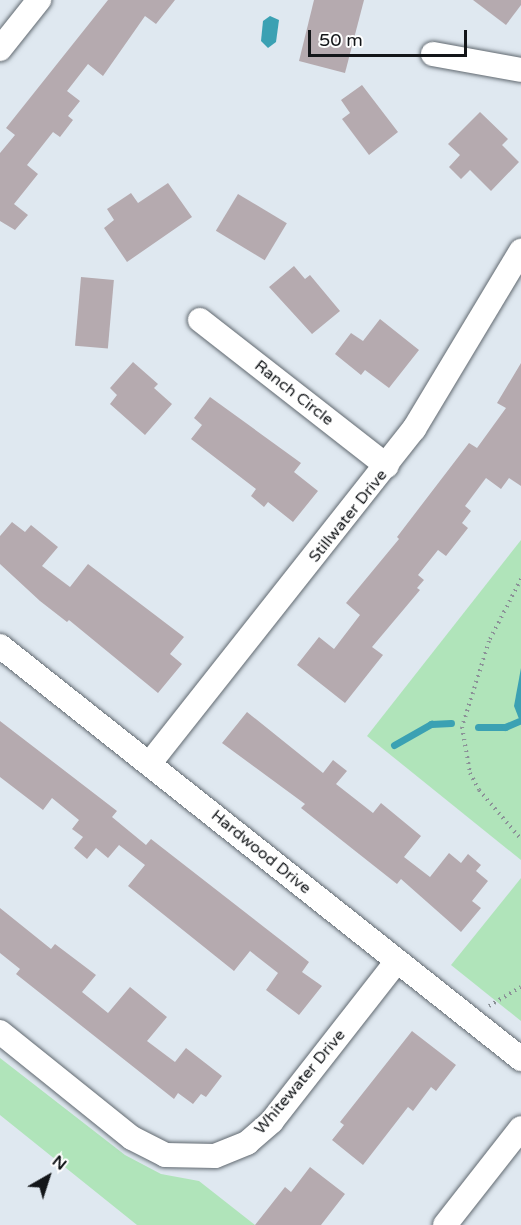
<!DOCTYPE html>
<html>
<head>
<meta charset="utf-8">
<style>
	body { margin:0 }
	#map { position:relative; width:521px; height:1225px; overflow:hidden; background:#dfe8f0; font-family:"Varela Round",sans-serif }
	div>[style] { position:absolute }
	.green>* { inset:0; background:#b0e4ba }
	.water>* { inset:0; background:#3ba1b3 }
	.stream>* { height:7px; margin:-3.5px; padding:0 3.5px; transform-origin:3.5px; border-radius:3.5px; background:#3ba1b3 }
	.building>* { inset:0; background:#b5aaaf; transform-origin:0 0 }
	.path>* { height:4px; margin-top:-2px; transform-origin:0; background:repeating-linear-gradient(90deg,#8b9197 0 1.5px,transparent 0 6px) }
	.roads { filter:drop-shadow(0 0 2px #616970) drop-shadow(0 0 2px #616970) }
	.minor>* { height:24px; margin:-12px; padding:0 12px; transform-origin:12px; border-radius:12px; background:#fff }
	span { translate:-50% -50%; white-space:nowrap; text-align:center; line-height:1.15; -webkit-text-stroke:4.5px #fff; paint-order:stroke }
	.street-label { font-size:16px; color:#131619 }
	.north { position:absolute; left:18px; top:1147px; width:60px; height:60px; -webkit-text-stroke:4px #fff; paint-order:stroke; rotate:39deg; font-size:16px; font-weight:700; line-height:24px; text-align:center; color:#131619 }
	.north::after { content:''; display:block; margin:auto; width:21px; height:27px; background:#131619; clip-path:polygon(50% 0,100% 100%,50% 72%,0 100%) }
	.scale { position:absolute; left:308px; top:30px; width:159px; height:27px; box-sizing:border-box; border:3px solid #131619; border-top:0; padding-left:8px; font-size:18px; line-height:21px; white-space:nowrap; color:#131619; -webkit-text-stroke:4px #fff; paint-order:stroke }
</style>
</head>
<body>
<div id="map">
	<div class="green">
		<div style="clip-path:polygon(521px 540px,521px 860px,367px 736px)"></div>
		<div style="clip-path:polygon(521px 878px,521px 1021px,451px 965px)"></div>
		<div style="clip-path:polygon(0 1058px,125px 1155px,161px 1174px,199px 1181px,255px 1225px,137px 1225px,0 1115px)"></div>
	</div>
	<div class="water">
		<div style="clip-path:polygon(270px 16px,279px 20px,276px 42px,268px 48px,261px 41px,263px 21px)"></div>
		<div style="clip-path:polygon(521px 668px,521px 724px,514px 706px)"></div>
	</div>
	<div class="stream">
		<div style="left:478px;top:727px;width:27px"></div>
		<div style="left:505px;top:727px;width:15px;rotate:-23deg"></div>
		<div style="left:394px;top:745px;width:43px;rotate:-29.6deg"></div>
		<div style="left:431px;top:724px;width:20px;rotate:-3deg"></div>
	</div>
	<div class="building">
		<div style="clip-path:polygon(108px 0,175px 0,156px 24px,145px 16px,103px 76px,88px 64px,67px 91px,80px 101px,68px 116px,73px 120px,60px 137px,53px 132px,27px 165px,38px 174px,14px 204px,28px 215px,15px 230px,0 221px,0 153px,15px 135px,6px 128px)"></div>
		<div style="clip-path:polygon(314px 0,364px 0,345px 73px,299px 61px)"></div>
		<div style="clip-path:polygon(473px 0,521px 0,521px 5px,506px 25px)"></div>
		<div style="clip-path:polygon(362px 85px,398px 132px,369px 155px,342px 119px,350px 113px,341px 100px)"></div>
		<div style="clip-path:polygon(480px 112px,508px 139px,502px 145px,519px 162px,491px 191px,470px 170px,461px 179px,449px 167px,460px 155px,448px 144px)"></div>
		<div style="clip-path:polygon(168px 183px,192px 217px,127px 262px,104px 228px,114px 220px,107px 209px,131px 193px,138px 203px)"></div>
		<div style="left:238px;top:194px;width:57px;height:43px;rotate:31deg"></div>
		<div style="clip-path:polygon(294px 266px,305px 279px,310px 275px,340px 311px,312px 334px,269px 287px)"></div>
		<div style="left:81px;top:277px;width:33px;height:69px;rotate:5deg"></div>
		<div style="clip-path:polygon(380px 319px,419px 350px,389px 388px,365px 370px,361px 375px,335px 354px,351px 333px,363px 341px)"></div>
		<div style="clip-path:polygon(133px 362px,158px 384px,154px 388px,172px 404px,145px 435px,110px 404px,117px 395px,110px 388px)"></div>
		<div style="clip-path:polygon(521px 363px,521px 486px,509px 478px,501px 489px,486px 478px,465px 506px,471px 511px,462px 523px,468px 528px,446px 556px,438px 550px,418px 575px,424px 580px,417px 588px,420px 590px,372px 647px,383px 655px,345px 703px,297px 665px,319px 637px,334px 649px,360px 615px,346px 603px,399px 539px,397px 537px,469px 443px,477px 448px,506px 408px,497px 403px)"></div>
		<div style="clip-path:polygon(210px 397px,301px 463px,294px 472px,318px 491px,293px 522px,268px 502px,264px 507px,251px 496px,256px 489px,191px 439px,202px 425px,194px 418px)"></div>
		<div style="clip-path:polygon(12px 522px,25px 532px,31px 525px,58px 547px,42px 566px,70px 587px,88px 564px,184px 637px,170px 654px,182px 664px,158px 693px,69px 620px,67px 622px,40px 601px,0 564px,0 536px)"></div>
		<div style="clip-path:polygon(247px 712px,323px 773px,333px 760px,347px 771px,336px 784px,373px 813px,381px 803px,421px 836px,404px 857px,430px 877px,449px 853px,461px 863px,468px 854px,481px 865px,476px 871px,488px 881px,472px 901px,481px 908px,461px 932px,401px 879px,397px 884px,359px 854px,301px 808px,305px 804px,222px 743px)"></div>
		<div style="clip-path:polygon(0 721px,117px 811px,112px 817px,146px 845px,151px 839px,309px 962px,302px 972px,322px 986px,299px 1015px,266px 990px,278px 973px,250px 951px,234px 971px,128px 886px,145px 865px,119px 845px,108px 858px,96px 848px,87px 859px,74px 848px,83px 837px,72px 829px,79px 820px,52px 798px,43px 810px,0 777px)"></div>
		<div style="clip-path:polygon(0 908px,51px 949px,55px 944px,96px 975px,82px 992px,108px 1013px,130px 987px,167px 1017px,147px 1041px,175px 1062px,186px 1048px,222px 1076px,206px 1097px,201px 1094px,193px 1104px,178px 1093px,174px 1099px,16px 974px,20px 969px,0 953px)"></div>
		<div style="clip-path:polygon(412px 1031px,456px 1065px,436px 1091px,431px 1087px,413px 1111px,408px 1107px,363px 1165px,332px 1140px,344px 1125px,340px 1122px)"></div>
		<div style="clip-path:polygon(310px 1167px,345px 1194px,321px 1225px,255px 1225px,285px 1187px,291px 1192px)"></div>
	</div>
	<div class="path">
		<div style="left:521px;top:579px;width:70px;rotate:117.3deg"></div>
		<div style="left:489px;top:641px;width:90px;rotate:107.4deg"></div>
		<div style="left:462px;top:727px;width:47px;rotate:80.1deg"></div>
		<div style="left:470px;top:773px;width:19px;rotate:62deg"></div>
		<div style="left:479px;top:790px;width:65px;rotate:49.4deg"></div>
		<div style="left:489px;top:1006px;width:37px;rotate:-31deg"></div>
	</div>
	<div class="roads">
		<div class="minor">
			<div style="left:0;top:49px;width:63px;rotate:-51.5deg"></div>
			<div style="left:433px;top:54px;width:89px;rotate:10.3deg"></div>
			<div style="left:200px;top:320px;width:237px;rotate:38deg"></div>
			<div style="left:0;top:646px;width:665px;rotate:38.4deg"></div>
			<div style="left:150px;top:763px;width:426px;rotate:-51.7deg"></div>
			<div style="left:414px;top:429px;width:208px;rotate:-59deg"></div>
			<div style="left:0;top:1032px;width:169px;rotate:38.8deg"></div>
			<div style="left:132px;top:1138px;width:37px;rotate:27deg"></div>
			<div style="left:165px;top:1155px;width:50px;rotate:1.1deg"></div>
			<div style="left:215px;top:1156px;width:35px;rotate:-22deg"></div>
			<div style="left:247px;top:1143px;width:33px;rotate:-41deg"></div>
			<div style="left:272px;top:1121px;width:203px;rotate:-52deg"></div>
			<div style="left:445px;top:1225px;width:123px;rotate:-51.9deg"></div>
		</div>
	</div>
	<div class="street-label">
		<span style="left:294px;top:393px;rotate:38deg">Ranch Circle</span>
		<span style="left:348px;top:516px;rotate:-51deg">Stillwater Drive</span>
		<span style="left:261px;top:852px;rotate:39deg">Hardwood Drive</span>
		<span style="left:300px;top:1082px;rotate:-50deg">Whitewater Drive</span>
	</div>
	<div class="north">N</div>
	<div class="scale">50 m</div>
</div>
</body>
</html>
